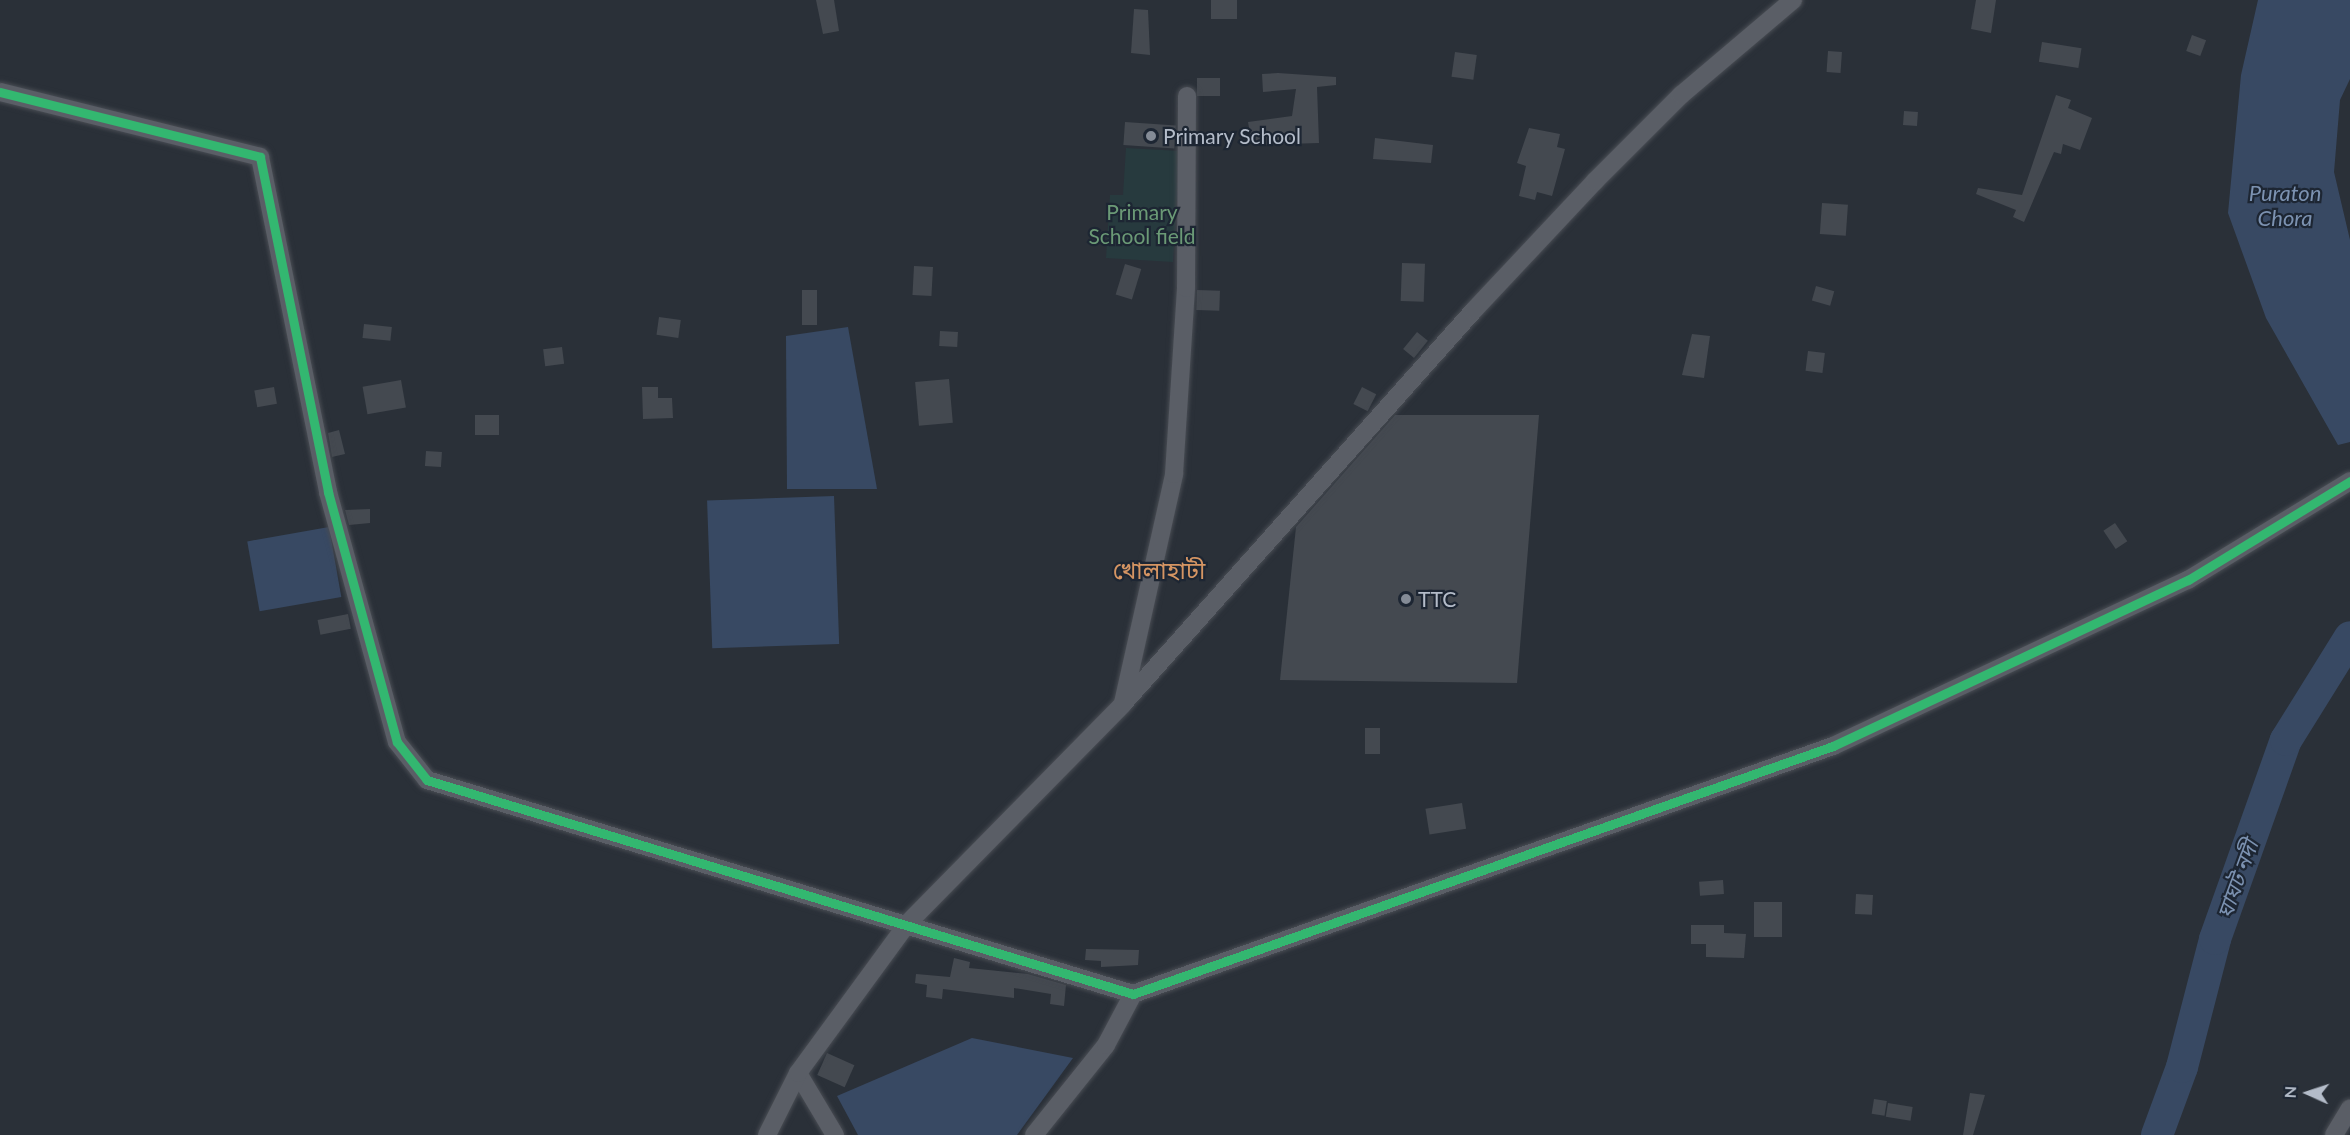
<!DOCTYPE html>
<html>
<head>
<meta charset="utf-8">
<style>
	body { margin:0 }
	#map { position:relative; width:2350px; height:1135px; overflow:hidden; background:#2a3038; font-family:Lato,"Noto Sans Bengali",sans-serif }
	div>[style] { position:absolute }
	.green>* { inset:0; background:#273a3e }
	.water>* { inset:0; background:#384963; transform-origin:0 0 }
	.river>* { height:32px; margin:-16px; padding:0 16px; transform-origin:16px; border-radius:16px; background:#384963 }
	.building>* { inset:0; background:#444950; transform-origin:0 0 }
	.roads { filter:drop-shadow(0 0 2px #484c53) drop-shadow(0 0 2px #484c53) }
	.minor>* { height:18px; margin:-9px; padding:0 9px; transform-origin:9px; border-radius:9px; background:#5a5e66 }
	.cycleway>* { height:9px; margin:-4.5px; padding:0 4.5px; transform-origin:4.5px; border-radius:4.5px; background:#33b770 }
	.dots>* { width:16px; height:16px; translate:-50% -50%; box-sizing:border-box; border:3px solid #1d2633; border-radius:50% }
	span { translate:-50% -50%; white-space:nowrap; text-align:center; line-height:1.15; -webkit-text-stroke:4.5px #1d2633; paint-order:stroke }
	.poi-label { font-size:21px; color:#b4bcc9 }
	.left { translate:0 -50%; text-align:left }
	.park-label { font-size:21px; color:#6b9a76 }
	.water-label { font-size:22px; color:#7c92b1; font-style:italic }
	.quarter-label { font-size:24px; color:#d59563 }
	.north { position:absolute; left:2278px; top:1063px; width:60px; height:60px; -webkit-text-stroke:4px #1d2633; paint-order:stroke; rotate:273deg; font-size:16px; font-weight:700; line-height:24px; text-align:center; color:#b4bcc9 }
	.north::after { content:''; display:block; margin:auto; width:21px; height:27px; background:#b4bcc9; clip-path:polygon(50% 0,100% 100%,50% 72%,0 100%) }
</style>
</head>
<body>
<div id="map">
	<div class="green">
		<div style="clip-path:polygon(1126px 148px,1180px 151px,1173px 262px,1106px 258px,1110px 195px,1123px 195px)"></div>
	</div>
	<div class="water">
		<div style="clip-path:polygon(2258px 0,2350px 0,2350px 79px,2340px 100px,2334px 172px,2350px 240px,2350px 442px,2338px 445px,2266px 318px,2228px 213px,2241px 75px)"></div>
		<div style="clip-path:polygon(848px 327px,877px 489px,787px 489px,786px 336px)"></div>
		<div style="left:834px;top:496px;width:148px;height:127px;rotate:88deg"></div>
		<div style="left:329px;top:527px;width:71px;height:83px;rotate:80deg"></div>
		<div style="clip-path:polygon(972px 1038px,1073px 1058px,1017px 1135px,858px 1135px,837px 1096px)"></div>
	</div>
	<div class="river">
		<div style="left:2157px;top:1135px;width:72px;rotate:-69.8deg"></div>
		<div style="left:2182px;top:1067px;width:132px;rotate:-75.5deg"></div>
		<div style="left:2215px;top:939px;width:211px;rotate:-70.4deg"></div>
		<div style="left:2286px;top:740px;width:121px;rotate:-58.1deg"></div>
	</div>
	<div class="building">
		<div style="clip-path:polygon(816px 0,834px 0,839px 31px,823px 34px)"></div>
		<div style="left:1211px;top:0;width:26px;height:19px"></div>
		<div style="clip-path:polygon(1976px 0,1996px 0,1991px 33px,1971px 29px)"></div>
		<div style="clip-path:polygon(1134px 9px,1148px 10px,1150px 55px,1131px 53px)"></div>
		<div style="left:2192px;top:35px;width:15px;height:17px;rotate:20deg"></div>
		<div style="left:2042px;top:42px;width:40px;height:20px;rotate:9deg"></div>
		<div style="left:1828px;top:51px;width:14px;height:21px;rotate:4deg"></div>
		<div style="left:1455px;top:52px;width:22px;height:25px;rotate:8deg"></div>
		<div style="clip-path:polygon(1278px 73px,1336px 77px,1336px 85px,1317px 87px,1319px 143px,1252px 145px,1248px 122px,1292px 116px,1296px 89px,1263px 92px,1262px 74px)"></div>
		<div style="left:1197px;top:78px;width:23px;height:18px"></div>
		<div style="clip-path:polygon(2056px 95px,2071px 100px,2068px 108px,2092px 118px,2080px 150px,2063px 144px,2061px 154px,2054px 152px,2024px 222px,2013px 217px,2016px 210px,1976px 194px,1978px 188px,2022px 195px)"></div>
		<div style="left:1904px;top:111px;width:14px;height:14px;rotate:4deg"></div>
		<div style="left:1125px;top:122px;width:51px;height:23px;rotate:4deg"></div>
		<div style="clip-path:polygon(1529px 128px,1560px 134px,1557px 147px,1565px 149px,1552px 196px,1537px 192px,1535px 200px,1519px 196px,1526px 166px,1517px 163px)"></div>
		<div style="clip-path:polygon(1375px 138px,1433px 145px,1431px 163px,1373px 159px)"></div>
		<div style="left:1822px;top:203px;width:26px;height:31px;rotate:4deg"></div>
		<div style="left:1402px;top:263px;width:23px;height:38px;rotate:2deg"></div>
		<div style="left:1125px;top:264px;width:17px;height:32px;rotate:17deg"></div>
		<div style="left:914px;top:266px;width:19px;height:29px;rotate:3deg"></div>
		<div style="left:1816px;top:286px;width:19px;height:15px;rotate:16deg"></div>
		<div style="left:802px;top:290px;width:15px;height:35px"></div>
		<div style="left:1197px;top:290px;width:23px;height:20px;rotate:2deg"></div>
		<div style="left:659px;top:317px;width:22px;height:18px;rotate:8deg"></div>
		<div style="left:364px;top:324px;width:28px;height:14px;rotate:6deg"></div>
		<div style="left:940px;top:331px;width:18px;height:15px;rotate:3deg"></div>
		<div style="left:1417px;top:332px;width:14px;height:22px;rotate:39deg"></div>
		<div style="clip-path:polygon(1692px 334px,1710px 336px,1704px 378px,1682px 375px)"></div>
		<div style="left:562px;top:347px;width:17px;height:19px;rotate:83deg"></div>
		<div style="left:1808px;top:351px;width:17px;height:20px;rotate:7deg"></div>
		<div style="left:949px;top:379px;width:44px;height:34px;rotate:85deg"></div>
		<div style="left:401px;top:380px;width:28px;height:39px;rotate:80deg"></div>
		<div style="left:274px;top:387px;width:17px;height:20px;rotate:80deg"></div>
		<div style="clip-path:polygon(642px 387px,658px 387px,658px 398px,672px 398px,673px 418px,643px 419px)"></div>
		<div style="left:1362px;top:387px;width:16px;height:19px;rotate:27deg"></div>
		<div style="left:499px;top:415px;width:20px;height:24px;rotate:90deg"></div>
		<div style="clip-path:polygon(1395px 415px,1539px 415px,1517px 683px,1280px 680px,1296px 527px)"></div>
		<div style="clip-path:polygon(339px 430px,345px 454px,332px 457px,328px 433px)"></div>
		<div style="left:426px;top:451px;width:16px;height:15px;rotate:4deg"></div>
		<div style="clip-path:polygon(370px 509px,370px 523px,349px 525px,345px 510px)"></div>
		<div style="left:2115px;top:523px;width:22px;height:14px;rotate:56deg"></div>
		<div style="left:348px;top:614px;width:15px;height:31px;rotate:79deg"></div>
		<div style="left:1365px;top:728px;width:15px;height:26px"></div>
		<div style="left:1462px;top:803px;width:26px;height:37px;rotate:81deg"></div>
		<div style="left:1723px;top:880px;width:14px;height:24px;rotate:86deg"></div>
		<div style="left:1856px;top:894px;width:17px;height:20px;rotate:3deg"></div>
		<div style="left:1754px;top:902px;width:28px;height:35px"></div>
		<div style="clip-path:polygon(1691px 925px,1724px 925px,1724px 933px,1746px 934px,1744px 958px,1706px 957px,1706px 944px,1691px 944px)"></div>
		<div style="clip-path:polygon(1086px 949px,1139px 950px,1138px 965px,1101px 967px,1101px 961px,1085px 960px)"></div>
		<div style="clip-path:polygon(954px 958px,970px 962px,969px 968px,1028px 974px,1066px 985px,1064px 1006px,1050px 1004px,1051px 994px,1014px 988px,1014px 998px,943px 989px,942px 999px,926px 997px,927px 985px,915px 983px,916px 974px,950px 977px)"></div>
		<div style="left:827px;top:1053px;width:30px;height:24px;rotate:24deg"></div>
		<div style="clip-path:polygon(1970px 1093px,1985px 1095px,1973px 1135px,1963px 1135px)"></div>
		<div style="left:1874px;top:1099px;width:13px;height:15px;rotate:9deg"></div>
		<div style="left:1888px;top:1103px;width:25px;height:14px;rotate:9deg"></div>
	</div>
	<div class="roads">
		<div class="minor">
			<div style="left:0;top:92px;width:268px;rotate:14deg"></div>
			<div style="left:260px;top:157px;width:342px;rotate:78.5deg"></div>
			<div style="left:328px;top:492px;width:259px;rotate:74.6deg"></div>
			<div style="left:397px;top:742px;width:48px;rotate:51.7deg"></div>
			<div style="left:427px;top:780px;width:738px;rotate:16.86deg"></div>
			<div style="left:1133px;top:994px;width:743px;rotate:-19.51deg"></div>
			<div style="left:1833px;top:746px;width:392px;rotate:-25.1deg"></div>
			<div style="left:2188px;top:580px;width:190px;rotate:-31.4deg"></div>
			<div style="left:1123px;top:703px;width:235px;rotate:-77.4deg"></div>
			<div style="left:1174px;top:474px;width:186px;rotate:-86.3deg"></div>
			<div style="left:1186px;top:288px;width:192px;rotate:-89.7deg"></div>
			<div style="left:798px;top:1073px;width:72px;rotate:59.2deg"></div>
			<div style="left:767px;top:1135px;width:69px;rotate:-63.4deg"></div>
			<div style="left:798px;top:1073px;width:185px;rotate:-53.8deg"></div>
			<div style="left:907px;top:924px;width:307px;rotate:-45.5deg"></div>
			<div style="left:1122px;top:705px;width:529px;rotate:-48.29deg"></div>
			<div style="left:1474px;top:310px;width:177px;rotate:-46.8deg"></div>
			<div style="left:1595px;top:181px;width:122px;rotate:-45deg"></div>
			<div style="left:1681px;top:95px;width:147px;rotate:-40.3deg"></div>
			<div style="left:1034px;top:1135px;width:115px;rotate:-51.3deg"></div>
			<div style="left:1106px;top:1045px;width:58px;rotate:-62.1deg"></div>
			<div style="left:2334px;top:1135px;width:31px;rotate:-59deg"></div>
		</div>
	</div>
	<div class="cycleway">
		<div style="left:0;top:92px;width:268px;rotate:14deg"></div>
		<div style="left:260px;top:157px;width:342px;rotate:78.5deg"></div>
		<div style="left:328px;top:492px;width:259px;rotate:74.6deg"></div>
		<div style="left:397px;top:742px;width:48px;rotate:51.7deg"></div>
		<div style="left:427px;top:780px;width:738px;rotate:16.86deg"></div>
		<div style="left:1133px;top:994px;width:743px;rotate:-19.51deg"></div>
		<div style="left:1833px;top:746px;width:392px;rotate:-25.1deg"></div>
		<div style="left:2188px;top:580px;width:190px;rotate:-31.4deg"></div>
	</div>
	<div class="dots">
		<div style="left:1151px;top:136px;background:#848b96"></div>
		<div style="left:1406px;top:599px;background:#848b96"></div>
	</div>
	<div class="poi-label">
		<span class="left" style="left:1163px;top:136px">Primary School</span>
		<span class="left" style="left:1418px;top:599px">TTC</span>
	</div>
	<div class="park-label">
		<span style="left:1142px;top:224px">Primary<br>School field</span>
	</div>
	<div class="water-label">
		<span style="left:2285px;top:205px">Puraton<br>Chora</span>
		<span style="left:2237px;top:879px;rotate:-70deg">ঘাঘট নদী</span>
	</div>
	<div class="quarter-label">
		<span style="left:1159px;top:570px">খোলাহাটী</span>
	</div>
	<div class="north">N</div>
</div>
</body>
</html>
